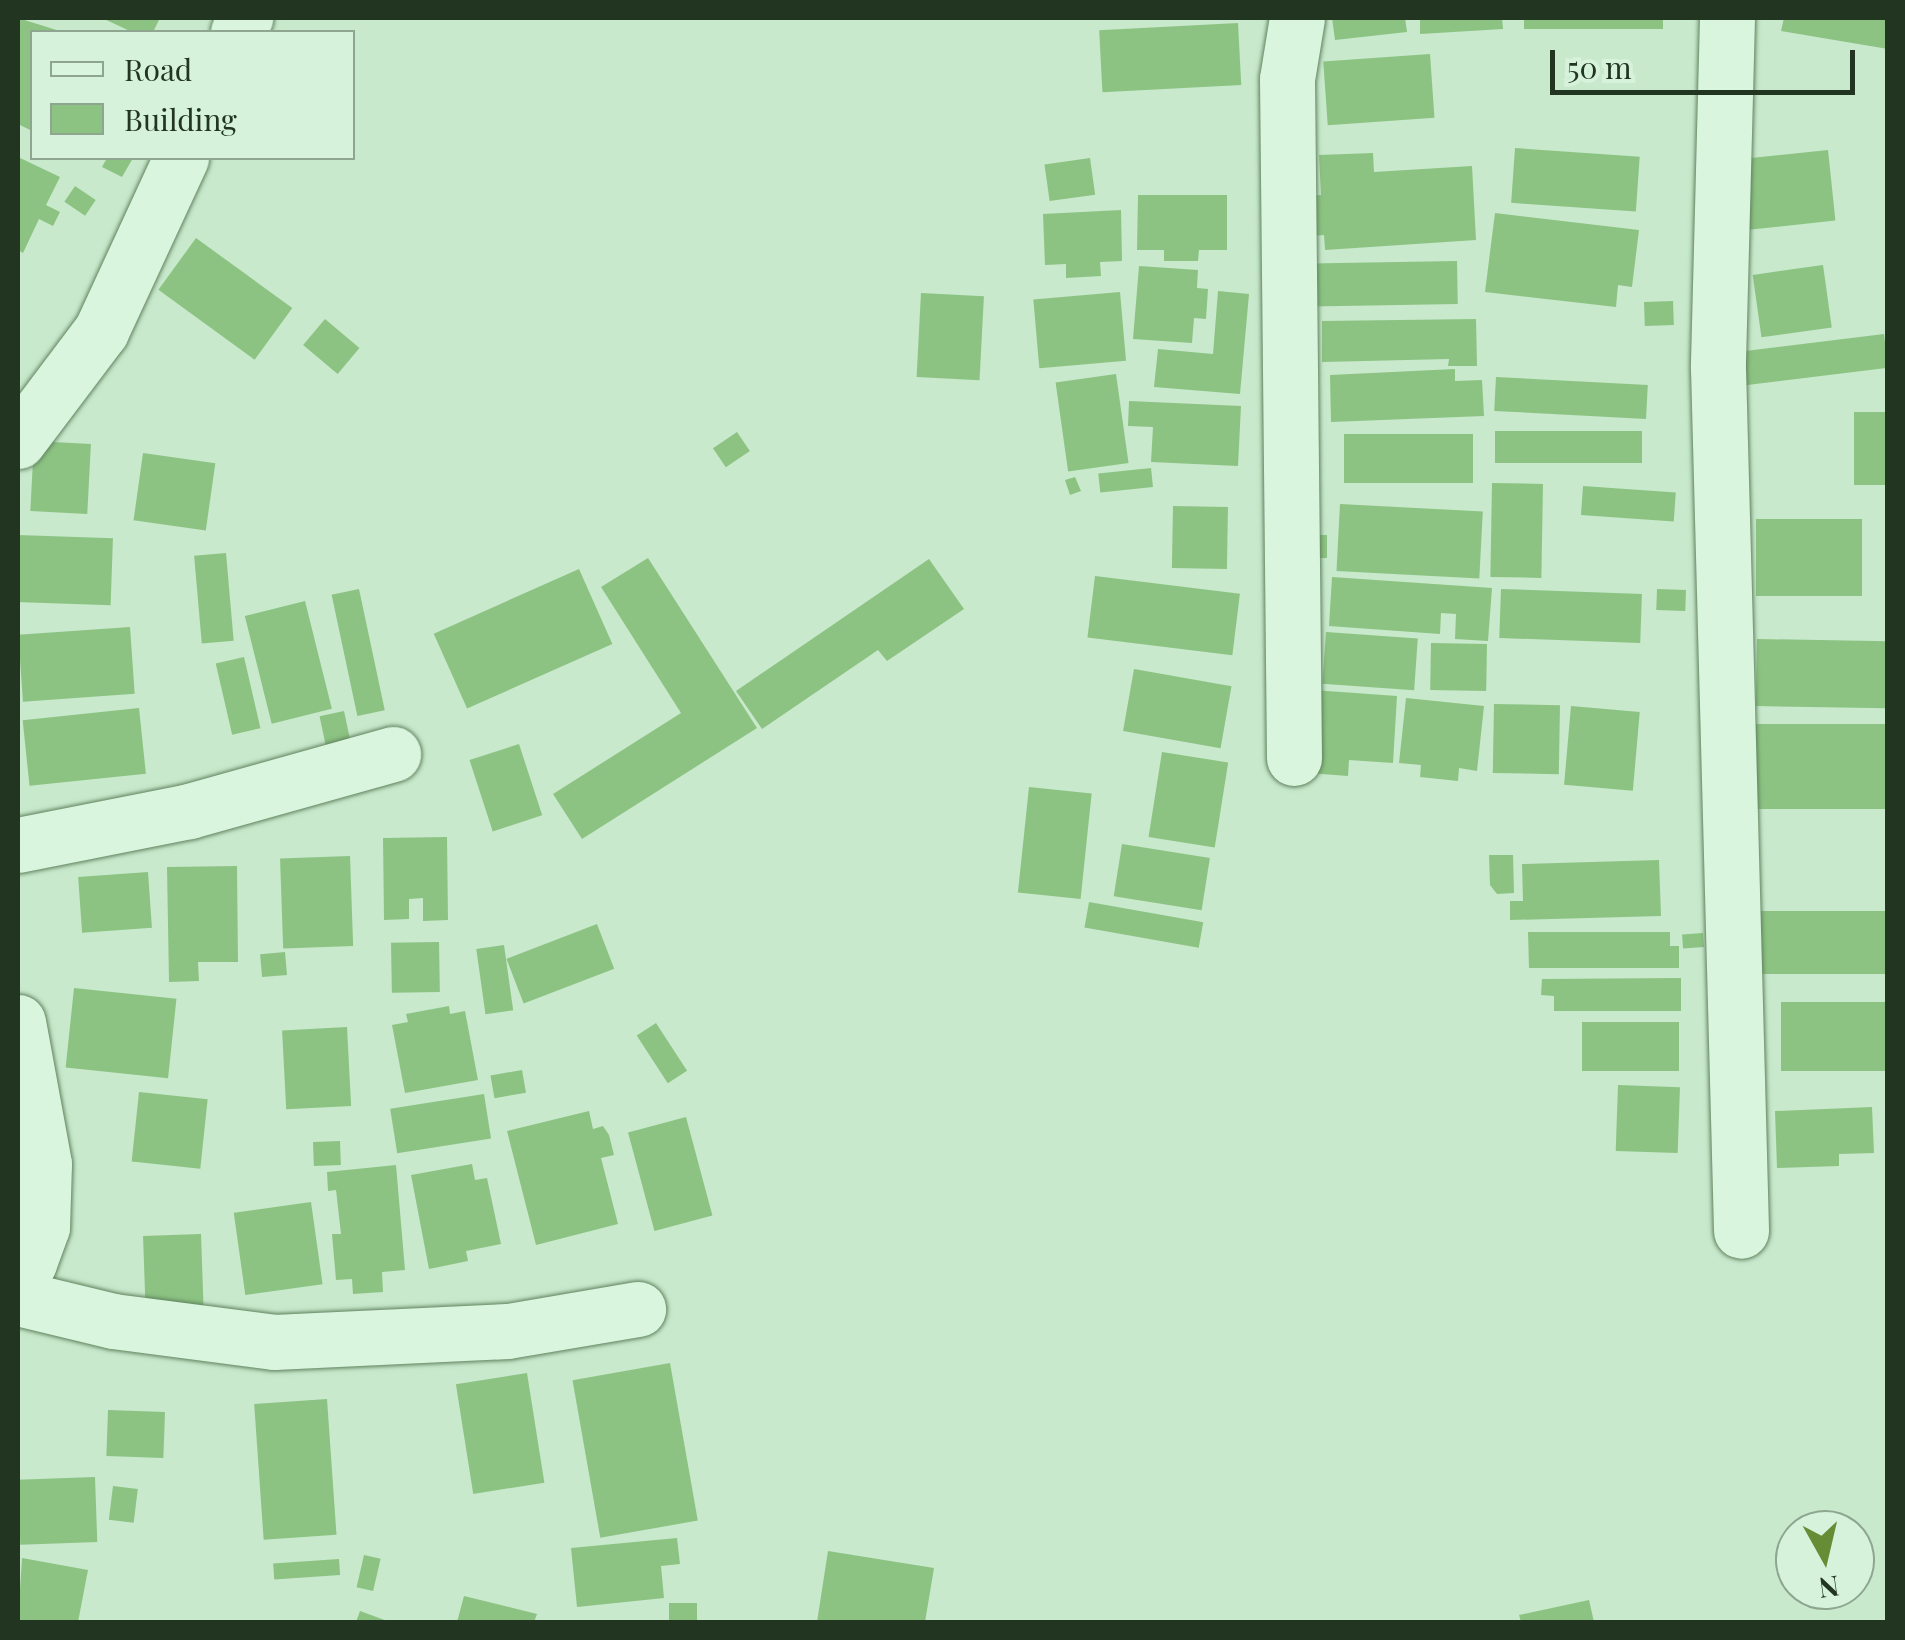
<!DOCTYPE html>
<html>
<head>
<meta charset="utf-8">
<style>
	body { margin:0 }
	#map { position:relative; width:1905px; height:1640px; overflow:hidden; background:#c8e9cc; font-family:"Playfair Display",serif }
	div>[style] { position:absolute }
	.building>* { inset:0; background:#8cc382; transform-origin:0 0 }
	.roads { filter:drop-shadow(0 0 2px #60835f) drop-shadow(0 0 2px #60835f) }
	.minor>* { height:55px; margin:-27.5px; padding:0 27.5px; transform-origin:27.5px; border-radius:27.5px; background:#daf5de }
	span { translate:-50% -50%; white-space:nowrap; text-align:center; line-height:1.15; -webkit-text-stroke:10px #d6f2da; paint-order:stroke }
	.frame { position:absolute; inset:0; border:20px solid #223521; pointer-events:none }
	.legend { position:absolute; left:30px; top:30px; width:325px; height:130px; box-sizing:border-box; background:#d6f2da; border:2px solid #8ea690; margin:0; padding:12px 18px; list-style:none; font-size:30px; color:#223521 }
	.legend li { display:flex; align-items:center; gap:20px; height:50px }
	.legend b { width:50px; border:2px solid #8ea690 }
	.north { position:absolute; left:1775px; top:1510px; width:100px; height:100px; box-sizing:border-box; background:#d6f2da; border:2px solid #8ea690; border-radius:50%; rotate:172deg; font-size:28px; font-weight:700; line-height:40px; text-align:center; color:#223521 }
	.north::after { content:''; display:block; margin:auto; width:35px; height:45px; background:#678c36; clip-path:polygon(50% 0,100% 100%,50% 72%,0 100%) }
	.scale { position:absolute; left:1550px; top:50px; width:305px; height:45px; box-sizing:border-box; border:5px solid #223521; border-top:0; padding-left:12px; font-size:30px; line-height:35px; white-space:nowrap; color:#223521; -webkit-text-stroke:8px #d6f2da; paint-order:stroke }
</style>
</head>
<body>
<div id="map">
	<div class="building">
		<div style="clip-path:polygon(18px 18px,63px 32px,32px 32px,32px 131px,18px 124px)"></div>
		<div style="clip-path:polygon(102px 18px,160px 18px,153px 32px,132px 32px)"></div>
		<div style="clip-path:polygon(1332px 18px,1405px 18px,1407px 32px,1335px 40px)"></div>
		<div style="clip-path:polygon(1420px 18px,1502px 18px,1503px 29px,1420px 34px)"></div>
		<div style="left:1524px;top:18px;width:139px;height:11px"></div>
		<div style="clip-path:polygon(1784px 18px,1888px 18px,1888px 49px,1781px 31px)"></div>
		<div style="left:1238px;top:23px;width:62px;height:139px;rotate:87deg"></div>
		<div style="left:1430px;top:54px;width:64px;height:107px;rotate:86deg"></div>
		<div style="left:1515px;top:148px;width:125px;height:55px;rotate:4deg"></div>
		<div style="left:1828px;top:150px;width:71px;height:87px;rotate:84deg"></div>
		<div style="clip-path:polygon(1373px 153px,1374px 172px,1472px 166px,1476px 240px,1325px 250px,1324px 235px,1310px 236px,1307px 196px,1321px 195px,1319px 155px)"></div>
		<div style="clip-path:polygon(18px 157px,60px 177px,46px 205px,60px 212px,53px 226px,39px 219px,23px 253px,18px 250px)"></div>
		<div style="clip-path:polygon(107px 158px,133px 158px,122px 177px,102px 167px)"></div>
		<div style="left:1090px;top:158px;width:37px;height:46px;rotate:82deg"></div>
		<div style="left:75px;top:186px;width:25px;height:19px;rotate:34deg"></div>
		<div style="clip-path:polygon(1138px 195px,1227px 195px,1227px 250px,1199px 250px,1198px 261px,1164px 261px,1164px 250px,1137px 250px)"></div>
		<div style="clip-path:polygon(1121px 210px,1122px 261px,1100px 262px,1101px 276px,1066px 278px,1066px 264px,1045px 265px,1043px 214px)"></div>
		<div style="clip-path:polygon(1495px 213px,1639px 230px,1632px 287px,1618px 285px,1616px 307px,1485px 292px)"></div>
		<div style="left:196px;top:238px;width:119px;height:64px;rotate:36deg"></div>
		<div style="left:1457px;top:261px;width:43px;height:147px;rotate:89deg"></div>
		<div style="left:1823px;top:265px;width:63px;height:71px;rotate:82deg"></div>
		<div style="clip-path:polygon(1139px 266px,1198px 270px,1197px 288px,1208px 289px,1206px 319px,1194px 318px,1192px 343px,1133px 339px)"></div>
		<div style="clip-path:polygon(1218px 291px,1249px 294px,1240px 394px,1154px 387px,1158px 349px,1213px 354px)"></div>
		<div style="left:1120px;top:292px;width:69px;height:87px;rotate:85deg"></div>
		<div style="left:921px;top:293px;width:63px;height:84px;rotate:3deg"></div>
		<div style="left:1673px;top:301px;width:24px;height:29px;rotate:88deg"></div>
		<div style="left:325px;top:319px;width:45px;height:34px;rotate:40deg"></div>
		<div style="clip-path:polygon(1476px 319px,1477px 366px,1448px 366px,1449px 359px,1322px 362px,1322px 321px)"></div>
		<div style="left:1884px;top:334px;width:34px;height:150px;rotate:83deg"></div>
		<div style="clip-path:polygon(1455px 369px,1455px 381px,1482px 380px,1484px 416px,1331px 422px,1330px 375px)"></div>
		<div style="left:1116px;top:374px;width:90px;height:61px;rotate:82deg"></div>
		<div style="left:1496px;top:377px;width:152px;height:34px;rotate:3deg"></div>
		<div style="clip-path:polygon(1129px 401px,1241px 406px,1238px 466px,1151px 462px,1153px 427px,1128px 426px)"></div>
		<div style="left:1854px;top:412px;width:34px;height:73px"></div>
		<div style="left:1642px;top:431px;width:32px;height:147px;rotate:90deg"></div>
		<div style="left:737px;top:432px;width:23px;height:29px;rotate:56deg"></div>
		<div style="left:1473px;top:434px;width:49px;height:129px;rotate:90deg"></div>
		<div style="left:34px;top:441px;width:57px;height:70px;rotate:3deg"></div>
		<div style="left:143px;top:453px;width:73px;height:68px;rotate:8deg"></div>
		<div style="left:1151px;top:468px;width:19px;height:53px;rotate:84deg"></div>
		<div style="clip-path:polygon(1075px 477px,1081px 491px,1070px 495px,1065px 480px)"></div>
		<div style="left:1492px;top:483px;width:51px;height:94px;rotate:1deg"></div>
		<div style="left:1583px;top:486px;width:93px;height:29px;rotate:4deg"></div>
		<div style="left:1340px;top:504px;width:143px;height:67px;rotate:3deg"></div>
		<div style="left:1173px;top:506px;width:55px;height:62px;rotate:1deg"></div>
		<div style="left:1862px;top:519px;width:77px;height:106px;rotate:90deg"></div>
		<div style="left:18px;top:535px;width:95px;height:67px;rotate:2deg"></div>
		<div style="left:1304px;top:535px;width:23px;height:23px"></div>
		<div style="left:226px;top:553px;width:88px;height:32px;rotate:85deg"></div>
		<div style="clip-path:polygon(648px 558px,757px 728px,582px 839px,553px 794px,681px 713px,601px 587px)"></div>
		<div style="clip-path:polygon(929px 559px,964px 609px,887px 661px,878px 650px,762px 729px,736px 691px)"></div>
		<div style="left:579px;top:569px;width:82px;height:159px;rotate:66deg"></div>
		<div style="left:1095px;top:576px;width:146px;height:62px;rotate:7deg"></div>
		<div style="clip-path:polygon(1332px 577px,1492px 588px,1488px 641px,1455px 639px,1456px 614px,1441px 613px,1440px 634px,1329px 626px)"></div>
		<div style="left:359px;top:589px;width:124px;height:28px;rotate:78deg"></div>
		<div style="left:1501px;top:589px;width:141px;height:49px;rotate:2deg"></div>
		<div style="left:1657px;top:589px;width:29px;height:21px;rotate:2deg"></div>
		<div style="left:305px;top:601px;width:111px;height:62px;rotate:76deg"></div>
		<div style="left:130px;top:627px;width:67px;height:112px;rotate:86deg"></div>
		<div style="left:1326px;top:632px;width:92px;height:52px;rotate:4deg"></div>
		<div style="left:1757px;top:639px;width:131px;height:67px;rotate:1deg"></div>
		<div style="left:1431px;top:643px;width:56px;height:47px;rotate:1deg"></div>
		<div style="left:244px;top:657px;width:73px;height:29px;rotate:77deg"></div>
		<div style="left:1134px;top:669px;width:99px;height:63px;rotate:10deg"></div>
		<div style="clip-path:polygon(1313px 690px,1397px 696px,1393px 763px,1349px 760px,1348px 776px,1308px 773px)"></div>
		<div style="clip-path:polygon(1406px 698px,1484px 706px,1477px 771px,1459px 768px,1458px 781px,1420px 777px,1421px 765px,1399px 763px)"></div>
		<div style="left:1494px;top:704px;width:66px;height:69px;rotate:1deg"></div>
		<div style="left:1571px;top:706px;width:69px;height:79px;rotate:5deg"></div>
		<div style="left:139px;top:708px;width:66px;height:117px;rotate:84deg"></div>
		<div style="left:344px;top:711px;width:35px;height:25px;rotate:78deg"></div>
		<div style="left:1888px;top:724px;width:85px;height:133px;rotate:90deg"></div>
		<div style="left:519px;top:744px;width:75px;height:52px;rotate:72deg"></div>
		<div style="left:1162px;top:752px;width:67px;height:86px;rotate:9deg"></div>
		<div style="left:1029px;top:787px;width:63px;height:106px;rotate:6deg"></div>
		<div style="clip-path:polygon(447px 837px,448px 920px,423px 921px,423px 898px,409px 899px,409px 919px,384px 920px,383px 838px)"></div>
		<div style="left:1122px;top:844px;width:89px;height:53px;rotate:9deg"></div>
		<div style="clip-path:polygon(1489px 855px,1513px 855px,1514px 893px,1497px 894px,1490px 885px)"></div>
		<div style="left:350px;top:856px;width:90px;height:70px;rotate:88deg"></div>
		<div style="clip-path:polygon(1659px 860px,1661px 916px,1510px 920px,1510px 901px,1523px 901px,1522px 864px)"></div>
		<div style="clip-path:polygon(237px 866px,238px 962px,198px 962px,199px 981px,169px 982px,167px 867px)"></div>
		<div style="left:148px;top:872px;width:56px;height:70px;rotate:86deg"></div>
		<div style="left:1089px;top:902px;width:116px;height:26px;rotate:10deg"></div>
		<div style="left:1888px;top:911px;width:63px;height:131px;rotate:90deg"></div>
		<div style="left:597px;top:924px;width:48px;height:97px;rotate:69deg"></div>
		<div style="clip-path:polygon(1528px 932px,1670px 932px,1670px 946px,1679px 946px,1679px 968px,1529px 968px)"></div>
		<div style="left:1703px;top:933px;width:14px;height:21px;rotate:86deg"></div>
		<div style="left:439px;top:942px;width:50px;height:48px;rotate:89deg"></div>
		<div style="left:504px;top:945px;width:66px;height:28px;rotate:82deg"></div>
		<div style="left:285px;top:952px;width:23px;height:25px;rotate:85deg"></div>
		<div style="clip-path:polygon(1681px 978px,1681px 1011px,1554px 1011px,1554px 996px,1541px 995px,1542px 979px)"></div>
		<div style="left:74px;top:988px;width:103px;height:80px;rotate:6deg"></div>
		<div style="left:1781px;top:1002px;width:107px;height:69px"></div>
		<div style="clip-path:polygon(449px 1006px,450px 1014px,465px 1011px,478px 1080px,405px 1093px,392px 1025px,408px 1022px,406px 1014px)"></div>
		<div style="left:1582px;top:1022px;width:97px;height:49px"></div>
		<div style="left:656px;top:1023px;width:57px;height:23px;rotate:57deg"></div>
		<div style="left:347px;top:1027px;width:79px;height:65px;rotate:87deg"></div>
		<div style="left:522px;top:1070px;width:23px;height:32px;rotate:80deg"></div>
		<div style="left:1618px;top:1085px;width:62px;height:66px;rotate:2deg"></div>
		<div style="left:139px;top:1092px;width:69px;height:70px;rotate:6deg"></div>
		<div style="left:484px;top:1094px;width:45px;height:95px;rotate:81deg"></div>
		<div style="clip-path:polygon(1872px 1107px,1874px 1153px,1839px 1154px,1839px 1166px,1777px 1168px,1775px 1111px)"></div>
		<div style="clip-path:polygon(589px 1111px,593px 1129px,603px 1126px,609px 1135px,614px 1155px,601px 1158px,618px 1224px,536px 1245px,507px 1131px)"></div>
		<div style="left:686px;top:1117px;width:102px;height:60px;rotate:75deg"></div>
		<div style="left:340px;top:1141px;width:24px;height:27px;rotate:88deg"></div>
		<div style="clip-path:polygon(472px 1164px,475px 1180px,487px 1178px,501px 1244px,466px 1251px,468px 1261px,429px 1269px,411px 1175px)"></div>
		<div style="clip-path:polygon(396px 1165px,405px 1270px,382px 1272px,383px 1292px,353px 1294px,352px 1279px,336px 1280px,332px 1234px,341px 1234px,336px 1190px,328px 1191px,327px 1172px)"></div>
		<div style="left:311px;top:1202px;width:83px;height:78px;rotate:82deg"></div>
		<div style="left:201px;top:1234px;width:73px;height:58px;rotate:88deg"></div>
		<div style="left:670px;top:1363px;width:160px;height:99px;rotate:80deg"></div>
		<div style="left:527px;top:1373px;width:111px;height:72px;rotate:81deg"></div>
		<div style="left:327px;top:1399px;width:136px;height:73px;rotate:86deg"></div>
		<div style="left:108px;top:1410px;width:57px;height:46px;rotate:2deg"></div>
		<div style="left:95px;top:1477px;width:65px;height:77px;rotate:88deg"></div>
		<div style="left:113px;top:1486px;width:25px;height:34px;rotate:7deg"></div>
		<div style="clip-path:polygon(677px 1538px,680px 1564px,661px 1566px,664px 1598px,577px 1607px,571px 1548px)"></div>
		<div style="clip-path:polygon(828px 1551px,934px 1568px,925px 1622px,817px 1622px)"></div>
		<div style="left:364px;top:1555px;width:17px;height:33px;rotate:13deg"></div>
		<div style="clip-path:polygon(22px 1558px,88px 1570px,78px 1622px,18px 1622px)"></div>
		<div style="left:339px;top:1559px;width:16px;height:66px;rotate:86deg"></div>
		<div style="clip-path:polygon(464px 1596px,537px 1614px,534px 1622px,457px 1622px)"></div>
		<div style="clip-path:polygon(1589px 1600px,1594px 1622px,1521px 1622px,1519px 1615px)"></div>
		<div style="left:669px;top:1603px;width:28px;height:19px"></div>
		<div style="clip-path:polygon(360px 1611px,390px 1622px,356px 1622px)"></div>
	</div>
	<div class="roads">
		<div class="minor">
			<div style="left:1727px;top:18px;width:350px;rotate:91.5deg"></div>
			<div style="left:1718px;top:368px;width:863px;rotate:88.47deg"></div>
			<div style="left:238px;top:32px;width:16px;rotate:-63deg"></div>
			<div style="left:18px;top:441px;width:138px;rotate:-53deg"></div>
			<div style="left:101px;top:331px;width:191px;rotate:-65.2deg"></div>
			<div style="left:1294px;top:758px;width:679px;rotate:-90.59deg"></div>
			<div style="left:1287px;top:79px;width:62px;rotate:-80.7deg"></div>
			<div style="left:18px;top:845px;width:174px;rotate:-11.2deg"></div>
			<div style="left:189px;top:811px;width:212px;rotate:-15.6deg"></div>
			<div style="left:18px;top:1022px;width:144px;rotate:79.6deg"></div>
			<div style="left:44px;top:1164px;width:63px;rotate:91.8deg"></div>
			<div style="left:42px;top:1227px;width:38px;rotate:110deg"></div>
			<div style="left:29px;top:1263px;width:15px;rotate:138deg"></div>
			<div style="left:18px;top:1298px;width:98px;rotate:13.6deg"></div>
			<div style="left:113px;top:1321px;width:162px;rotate:7.4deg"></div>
			<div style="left:274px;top:1342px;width:234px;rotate:-2.7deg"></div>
			<div style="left:508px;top:1331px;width:132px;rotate:-9.6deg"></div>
		</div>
	</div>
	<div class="frame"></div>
	<ul class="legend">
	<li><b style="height:12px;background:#daf5de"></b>Road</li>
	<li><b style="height:28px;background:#8cc382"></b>Building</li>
	</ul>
	<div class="north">N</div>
	<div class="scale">50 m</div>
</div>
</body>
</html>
